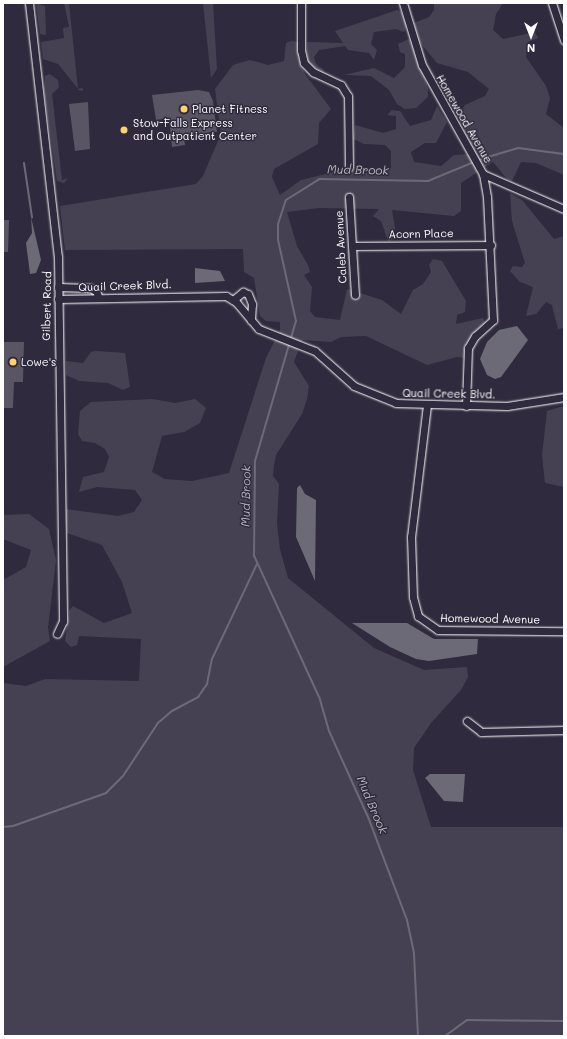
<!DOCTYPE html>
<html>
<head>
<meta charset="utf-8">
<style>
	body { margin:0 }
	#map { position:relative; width:567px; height:1039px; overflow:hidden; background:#2f2a3d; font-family:Mali,sans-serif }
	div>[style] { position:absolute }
	.green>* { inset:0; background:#464152 }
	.water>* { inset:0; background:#6d6a77 }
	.stream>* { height:2px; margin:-1px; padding:0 1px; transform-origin:1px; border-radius:1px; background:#6d6a77 }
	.building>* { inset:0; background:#595564 }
	.roads { filter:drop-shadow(0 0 1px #fff) drop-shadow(0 0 1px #fff) }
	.street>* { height:7px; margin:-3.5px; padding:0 3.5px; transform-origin:3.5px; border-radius:3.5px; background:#2f2a3d }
	.dots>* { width:11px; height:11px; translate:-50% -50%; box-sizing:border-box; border:2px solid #2f2a3d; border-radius:50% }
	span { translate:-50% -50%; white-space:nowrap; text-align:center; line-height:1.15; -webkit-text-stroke:3px #2f2a3d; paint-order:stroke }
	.poi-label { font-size:11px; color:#fff }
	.left { translate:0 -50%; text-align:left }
	.street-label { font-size:11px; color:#fff }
	.water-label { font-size:12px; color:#b6b4bb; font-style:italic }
	.frame { position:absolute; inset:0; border:4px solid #fff; pointer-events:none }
	.north { position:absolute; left:511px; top:16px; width:40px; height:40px; -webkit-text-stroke:3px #2f2a3d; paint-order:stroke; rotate:180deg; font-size:11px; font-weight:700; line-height:16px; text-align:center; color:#fff }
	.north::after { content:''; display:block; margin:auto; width:14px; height:18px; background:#fff; clip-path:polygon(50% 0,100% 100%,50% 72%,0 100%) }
</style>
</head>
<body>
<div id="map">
	<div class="green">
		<div style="clip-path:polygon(36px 3px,45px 6px,46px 35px,40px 34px)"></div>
		<div style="clip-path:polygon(64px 3px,69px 3px,78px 89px,83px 88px,83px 91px,79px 90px,58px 64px,43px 59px,41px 42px,64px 38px,63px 28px,69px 27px)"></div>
		<div style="clip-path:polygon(203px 3px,213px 3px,217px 69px,211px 78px)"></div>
		<div style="clip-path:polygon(434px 3px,503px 3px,496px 14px,493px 30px,503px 39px,535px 32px,538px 38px,528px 42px,526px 57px,546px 86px,550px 98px,546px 114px,564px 128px,564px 175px,536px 163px,521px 162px,512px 181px,507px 179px,493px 162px,461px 183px,461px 211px,454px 216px,392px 210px,395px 228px,392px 240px,388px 241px,381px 221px,373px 216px,379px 209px,319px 208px,287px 212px,297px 246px,308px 265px,310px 272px,304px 275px,312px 287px,310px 311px,315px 317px,340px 320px,347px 289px,382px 300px,401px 314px,413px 290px,423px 284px,431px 272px,429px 265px,433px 259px,442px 261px,466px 301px,465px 312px,457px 315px,456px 324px,483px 318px,487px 326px,475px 337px,466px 358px,457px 357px,427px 365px,366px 336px,341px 337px,331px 342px,302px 340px,294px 362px,309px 386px,307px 399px,302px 414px,276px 455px,274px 465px,273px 476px,279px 484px,277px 523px,280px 549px,288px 578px,374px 648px,424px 670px,467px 667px,468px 677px,461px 690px,431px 723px,414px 748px,413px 770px,431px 827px,564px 827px,564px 1036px,3px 1036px,3px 683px,26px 686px,45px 679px,139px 681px,141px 639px,79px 636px,77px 645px,71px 647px,65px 641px,69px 611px,73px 606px,104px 623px,132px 613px,122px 582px,102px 545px,67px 533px,65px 509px,118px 516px,134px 512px,142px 500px,135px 490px,97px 487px,79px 492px,83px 477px,104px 472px,109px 457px,105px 449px,95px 443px,82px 441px,78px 434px,80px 411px,91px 402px,153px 399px,175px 403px,195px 399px,206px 408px,200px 423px,184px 432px,162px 436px,152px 472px,165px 479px,192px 481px,229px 473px,266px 358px,280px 330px,280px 322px,266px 321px,260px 316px,254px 278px,244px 272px,243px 249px,65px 250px,60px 206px,196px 184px,203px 176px,221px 134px,215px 89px,233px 65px,250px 60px,268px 65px,284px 61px,286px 43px,291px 41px,299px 42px,299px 59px,305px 74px,331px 109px,319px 123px,318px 144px,274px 169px,272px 177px,280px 195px,301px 180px,334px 172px,391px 168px,391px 151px,385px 145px,364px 144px,353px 139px,355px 125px,383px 133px,396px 129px,396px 116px,387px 115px,392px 110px,400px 111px,410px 126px,431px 120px,437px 106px,447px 122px,436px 143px,425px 143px,411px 152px,414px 162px,441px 166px,454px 155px,471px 154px,458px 115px,465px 105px,485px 96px,489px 89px,468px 72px,437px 63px,418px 40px,414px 23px,429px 17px,434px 10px)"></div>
		<div style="clip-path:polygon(397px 10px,402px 12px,407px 26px,404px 32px,396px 29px,374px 32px,371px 44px,377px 50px,374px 60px,369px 53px,348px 50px,345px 46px,319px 50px,314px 57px,316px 64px,324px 70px,322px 72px,306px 62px,307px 42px,343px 43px,335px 31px)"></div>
		<div style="clip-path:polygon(409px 39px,413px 42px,428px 89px,428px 97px,416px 108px,405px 109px,397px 104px,389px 90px,371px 76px,344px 75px,374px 68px,394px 78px,405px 67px,405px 54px,400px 52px,398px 44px)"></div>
		<div style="clip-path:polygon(50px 74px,58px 80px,59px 87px,52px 94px,62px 180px,68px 178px,64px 183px,57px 181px,44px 91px,45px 76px)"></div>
		<div style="clip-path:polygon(510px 193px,522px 200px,554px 239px,564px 236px,564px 328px,558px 329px,552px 305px,546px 302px,536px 314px,526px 316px,533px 287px,520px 282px,510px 271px,513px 266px,522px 267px,525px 263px,512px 221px)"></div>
		<div style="clip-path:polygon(96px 351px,125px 353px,130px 387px,123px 390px,108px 383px,79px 381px,66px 375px,66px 361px,83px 363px,91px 352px)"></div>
		<div style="clip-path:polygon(564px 406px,564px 487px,545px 483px,542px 455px,547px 411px)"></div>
		<div style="clip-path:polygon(29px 514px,49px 529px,56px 560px,48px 628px,50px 641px,3px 667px,3px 580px,26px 567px,31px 550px,3px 539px,3px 515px)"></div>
	</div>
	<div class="water">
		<div style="clip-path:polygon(31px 217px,41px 260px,36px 273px,30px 274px,26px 243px,32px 233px)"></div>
		<div style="clip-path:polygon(195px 268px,220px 271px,225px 281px,195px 283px)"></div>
		<div style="clip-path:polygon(517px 326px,528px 340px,501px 377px,495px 379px,487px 375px,480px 359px,487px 342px,499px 330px)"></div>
		<div style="clip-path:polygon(300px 485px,305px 494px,316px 500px,315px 581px,296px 537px,297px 488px)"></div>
		<div style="clip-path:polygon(352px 623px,407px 623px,434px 639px,478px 639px,477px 654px,429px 661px,416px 659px,390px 647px)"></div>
		<div style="clip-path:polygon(430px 774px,465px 774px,463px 802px,444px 801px,427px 780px,425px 778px)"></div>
	</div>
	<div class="stream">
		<div style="left:478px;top:160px;width:42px;rotate:-16.7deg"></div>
		<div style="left:518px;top:148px;width:46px;rotate:7.4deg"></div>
		<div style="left:24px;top:163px;width:55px;rotate:81.6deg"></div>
		<div style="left:3px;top:827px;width:10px;rotate:-6deg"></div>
		<div style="left:13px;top:826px;width:99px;rotate:-19.5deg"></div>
		<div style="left:106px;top:793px;width:24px;rotate:-45deg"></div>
		<div style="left:123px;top:776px;width:64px;rotate:-56.6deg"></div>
		<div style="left:158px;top:723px;width:18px;rotate:-41deg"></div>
		<div style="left:172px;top:711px;width:30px;rotate:-28deg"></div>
		<div style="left:198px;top:697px;width:16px;rotate:-55deg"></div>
		<div style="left:207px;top:684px;width:25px;rotate:-79deg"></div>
		<div style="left:212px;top:659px;width:105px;rotate:-64.7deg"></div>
		<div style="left:418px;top:1036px;width:83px;rotate:-92.8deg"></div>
		<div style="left:414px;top:953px;width:34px;rotate:-102deg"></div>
		<div style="left:407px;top:920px;width:110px;rotate:-110.7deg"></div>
		<div style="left:368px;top:817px;width:94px;rotate:-114.4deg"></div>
		<div style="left:329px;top:731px;width:35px;rotate:-106deg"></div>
		<div style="left:319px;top:697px;width:155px;rotate:-114.7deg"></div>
		<div style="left:254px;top:556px;width:95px;rotate:-89.4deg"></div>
		<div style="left:255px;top:461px;width:146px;rotate:-73.7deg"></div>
		<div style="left:296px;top:321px;width:83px;rotate:-102.5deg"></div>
		<div style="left:278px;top:240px;width:16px;rotate:-90deg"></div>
		<div style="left:278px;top:224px;width:25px;rotate:-72deg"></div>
		<div style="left:286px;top:200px;width:39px;rotate:-32deg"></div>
		<div style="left:319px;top:179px;width:109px;rotate:1.1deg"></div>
		<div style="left:428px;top:181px;width:50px;rotate:-22.4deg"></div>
		<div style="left:445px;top:1036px;width:27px;rotate:-36deg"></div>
		<div style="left:467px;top:1020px;width:97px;rotate:0.6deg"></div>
	</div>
	<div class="building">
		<div style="clip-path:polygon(198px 90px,209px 92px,213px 101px,217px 132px,209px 132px,209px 136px,184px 138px,185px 145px,172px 147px,169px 118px,156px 120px,152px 95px)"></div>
		<div style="clip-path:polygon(88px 102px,90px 149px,75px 151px,69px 104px)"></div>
		<div style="clip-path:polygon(3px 220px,9px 220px,8px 252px,3px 252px)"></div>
		<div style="clip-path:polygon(3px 342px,24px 342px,23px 382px,14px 382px,13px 408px,3px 408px)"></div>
	</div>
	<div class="roads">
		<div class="street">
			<div style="left:29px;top:3px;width:256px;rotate:83.5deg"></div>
			<div style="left:58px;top:257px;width:364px;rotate:89.2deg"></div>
			<div style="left:63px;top:621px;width:14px;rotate:115deg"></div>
			<div style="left:301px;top:3px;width:47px;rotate:90deg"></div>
			<div style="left:301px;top:50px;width:13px;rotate:77deg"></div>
			<div style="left:304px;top:63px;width:13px;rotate:45deg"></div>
			<div style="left:313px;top:72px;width:31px;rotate:25deg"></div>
			<div style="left:341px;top:85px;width:13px;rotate:58deg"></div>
			<div style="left:348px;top:96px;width:71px;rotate:89.2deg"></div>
			<div style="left:403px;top:3px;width:65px;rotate:73deg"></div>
			<div style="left:422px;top:65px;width:125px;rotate:60.8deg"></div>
			<div style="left:483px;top:174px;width:23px;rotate:80deg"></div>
			<div style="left:487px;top:197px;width:123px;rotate:87.2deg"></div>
			<div style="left:493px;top:320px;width:24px;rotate:138deg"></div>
			<div style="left:475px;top:336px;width:14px;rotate:120deg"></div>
			<div style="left:468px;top:348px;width:58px;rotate:92deg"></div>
			<div style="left:552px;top:3px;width:39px;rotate:72deg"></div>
			<div style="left:483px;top:174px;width:88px;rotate:23.4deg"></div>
			<div style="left:349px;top:197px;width:98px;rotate:86.5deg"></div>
			<div style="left:352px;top:246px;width:139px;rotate:-0.4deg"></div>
			<div style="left:58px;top:287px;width:32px;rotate:2deg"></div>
			<div style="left:90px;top:288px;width:7px;rotate:27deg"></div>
			<div style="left:96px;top:291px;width:5px;rotate:68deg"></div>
			<div style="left:58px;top:299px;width:168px;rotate:-1deg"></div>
			<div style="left:226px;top:296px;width:12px;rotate:31deg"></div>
			<div style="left:236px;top:302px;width:35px;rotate:50deg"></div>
			<div style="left:259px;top:329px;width:60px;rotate:21.4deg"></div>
			<div style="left:315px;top:351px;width:52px;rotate:41.9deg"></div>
			<div style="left:354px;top:386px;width:45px;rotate:22deg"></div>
			<div style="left:396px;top:403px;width:111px;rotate:1.5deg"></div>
			<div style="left:507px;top:406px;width:58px;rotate:-9deg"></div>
			<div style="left:233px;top:300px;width:13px;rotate:-39deg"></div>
			<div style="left:243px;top:292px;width:5px;rotate:22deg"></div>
			<div style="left:248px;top:294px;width:11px;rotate:68deg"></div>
			<div style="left:252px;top:304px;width:16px;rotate:94deg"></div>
			<div style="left:427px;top:405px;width:133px;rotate:96.9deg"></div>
			<div style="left:411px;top:537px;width:60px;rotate:88.1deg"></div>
			<div style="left:413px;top:597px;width:20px;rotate:75deg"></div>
			<div style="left:418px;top:616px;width:24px;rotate:35deg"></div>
			<div style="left:438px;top:630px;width:126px;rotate:0.5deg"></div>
			<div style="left:467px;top:721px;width:18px;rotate:38deg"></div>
			<div style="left:481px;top:732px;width:83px;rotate:-1.4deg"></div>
		</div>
	</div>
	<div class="dots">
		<div style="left:184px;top:109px;background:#ffd166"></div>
		<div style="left:124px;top:130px;background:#ffd166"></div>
		<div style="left:13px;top:362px;background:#ffd166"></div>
	</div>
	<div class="poi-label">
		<span class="left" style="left:192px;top:109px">Planet Fitness</span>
		<span class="left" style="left:133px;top:130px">Stow-Falls Express<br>and Outpatient Center</span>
		<span class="left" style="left:21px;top:362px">Lowe's</span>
	</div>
	<div class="street-label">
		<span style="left:464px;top:119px;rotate:60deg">Homewood Avenue</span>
		<span style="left:421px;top:234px;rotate:-1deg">Acorn Place</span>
		<span style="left:341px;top:247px;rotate:-93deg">Caleb Avenue</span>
		<span style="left:125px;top:286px;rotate:-2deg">Quail Creek Blvd.</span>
		<span style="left:47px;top:306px;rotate:-89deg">Gilbert Road</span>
		<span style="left:449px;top:394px;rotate:1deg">Quail Creek Blvd.</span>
		<span style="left:490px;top:619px;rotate:1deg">Homewood Avenue</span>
	</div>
	<div class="water-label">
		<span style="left:358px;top:170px;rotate:1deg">Mud Brook</span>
		<span style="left:246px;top:496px;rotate:-89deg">Mud Brook</span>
		<span style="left:372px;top:805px;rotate:67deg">Mud Brook</span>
	</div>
	<div class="frame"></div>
	<div class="north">N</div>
</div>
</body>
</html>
